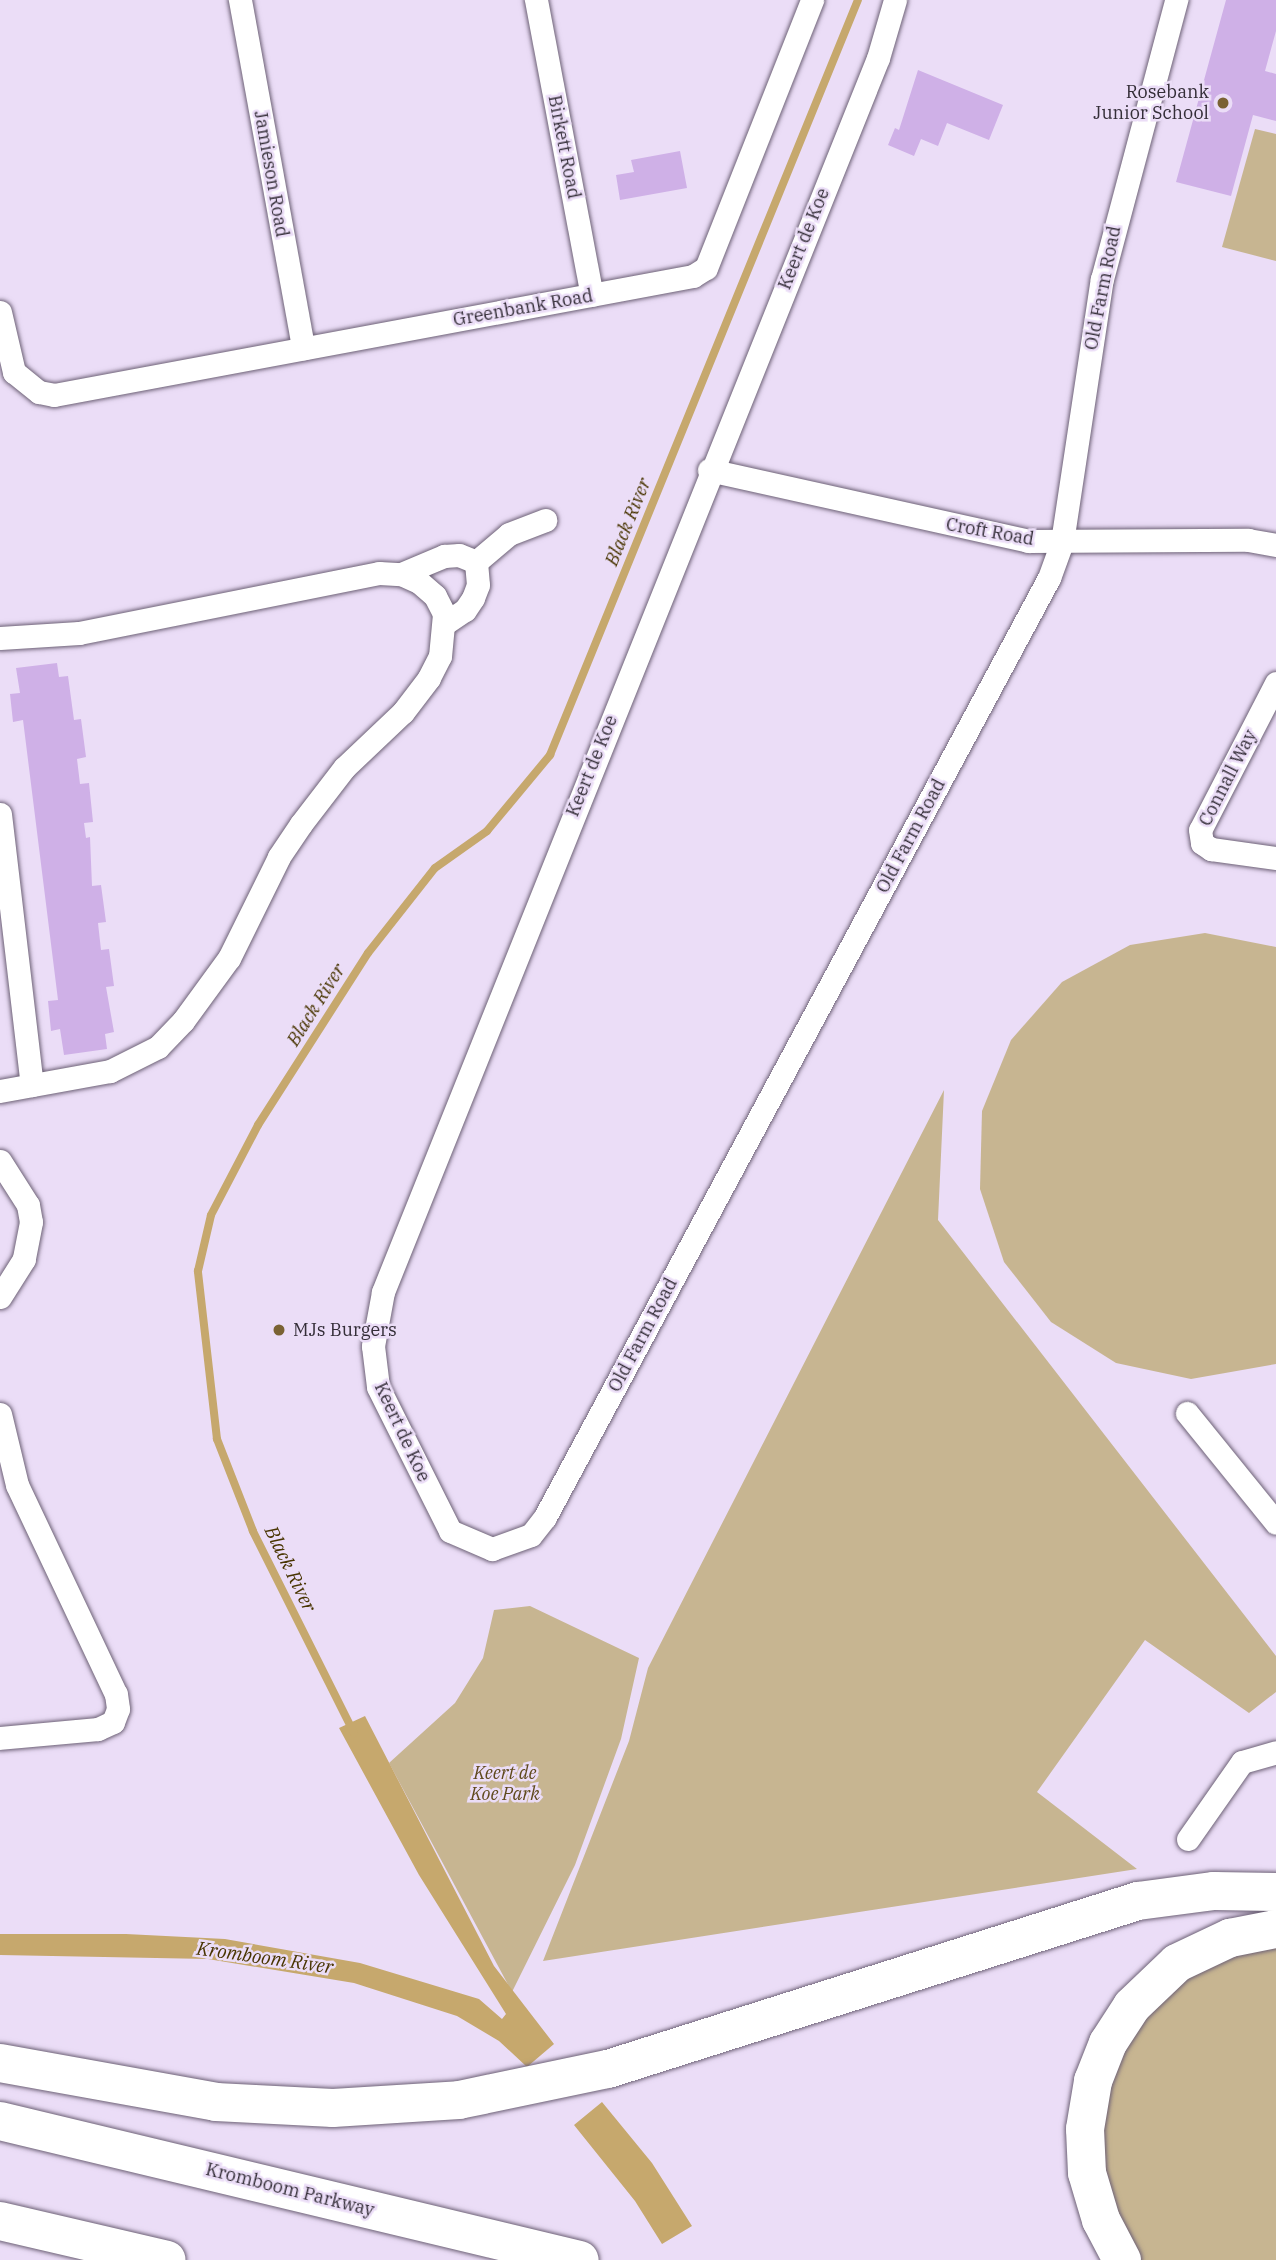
<!DOCTYPE html>
<html>
<head>
<meta charset="utf-8">
<style>
	body { margin:0 }
	#map { position:relative; width:1276px; height:2260px; overflow:hidden; background:#ebddf7; font-family:"IBM Plex Serif",serif }
	div>[style] { position:absolute }
	.green>* { inset:0; background:#c7b591 }
	.water>* { inset:0; background:#c6a86d }
	.stream>* { height:8px; margin:-4px; padding:0 4px; transform-origin:4px; border-radius:4px; background:#c6a86d }
	.building>* { inset:0; background:#cfb0e7 }
	.roads { filter:drop-shadow(0 0 2px #6d6176) drop-shadow(0 0 2px #6d6176) }
	.street>* { height:23px; margin:-11.5px; padding:0 11.5px; transform-origin:11.5px; border-radius:11.5px; background:#fff }
	.highway>* { height:38px; margin:-19px; padding:0 19px; transform-origin:19px; border-radius:19px; background:#fff }
	.dots>* { width:19px; height:19px; translate:-50% -50%; box-sizing:border-box; border:4px solid #ebddf7; border-radius:50% }
	span { translate:-50% -50%; white-space:nowrap; text-align:center; line-height:1.15; -webkit-text-stroke:5px #ebddf7; paint-order:stroke }
	.poi-label { font-size:18px; color:#342e38 }
	.right { translate:-100% -50%; text-align:right }
	.left { translate:0 -50%; text-align:left }
	.street-label { font-size:18px; color:#342e38 }
	.park-label { font-size:18px; color:#5f491c; font-style:italic }
	.water-label { font-size:19px; color:#483401; font-style:italic }
</style>
</head>
<body>
<div id="map">
	<div class="green">
		<div style="clip-path:polygon(1255px 129px,1276px 134px,1276px 261px,1222px 247px)"></div>
		<div style="clip-path:polygon(1205px 933px,1276px 947px,1276px 1364px,1191px 1379px,1116px 1363px,1051px 1322px,1004px 1262px,980px 1189px,982px 1111px,1011px 1040px,1062px 982px,1130px 945px)"></div>
		<div style="clip-path:polygon(944px 1090px,938px 1220px,1276px 1656px,1276px 1692px,1249px 1713px,1145px 1640px,1037px 1792px,1137px 1869px,543px 1961px,629px 1741px,648px 1668px)"></div>
		<div style="clip-path:polygon(530px 1606px,639px 1658px,621px 1739px,575px 1865px,512px 1992px,389px 1763px,455px 1703px,483px 1658px,494px 1610px)"></div>
		<div style="clip-path:polygon(1276px 1945px,1276px 2260px,1140px 2260px,1120px 2228px,1099px 2152px,1111px 2075px,1141px 2019px,1193px 1974px,1233px 1955px)"></div>
	</div>
	<div class="water">
		<div style="clip-path:polygon(365px 1716px,494px 1966px,554px 2044px,527px 2067px,499px 2041px,457px 2016px,354px 1983px,208px 1959px,0 1955px,0 1934px,126px 1934px,225px 1939px,360px 1963px,479px 1999px,502px 2019px,506px 2014px,419px 1875px,339px 1728px)"></div>
		<div style="clip-path:polygon(602px 2102px,652px 2163px,692px 2226px,662px 2244px,635px 2201px,574px 2125px)"></div>
	</div>
	<div class="stream">
		<div style="left:354px;top:1733px;width:226px;rotate:-116.6deg"></div>
		<div style="left:253px;top:1531px;width:99px;rotate:-111.4deg"></div>
		<div style="left:217px;top:1439px;width:169px;rotate:-96.5deg"></div>
		<div style="left:198px;top:1271px;width:57px;rotate:-76.9deg"></div>
		<div style="left:211px;top:1215px;width:102px;rotate:-62.4deg"></div>
		<div style="left:258px;top:1125px;width:204px;rotate:-57.4deg"></div>
		<div style="left:368px;top:953px;width:108px;rotate:-51.8deg"></div>
		<div style="left:435px;top:868px;width:64px;rotate:-35.4deg"></div>
		<div style="left:487px;top:831px;width:99px;rotate:-50.3deg"></div>
		<div style="left:550px;top:755px;width:815px;rotate:-67.81deg"></div>
	</div>
	<div class="building">
		<div style="clip-path:polygon(1226px 0,1276px 0,1276px 31px,1265px 71px,1276px 74px,1276px 121px,1253px 115px,1231px 196px,1176px 182px)"></div>
		<div style="clip-path:polygon(918px 70px,1003px 105px,989px 140px,947px 123px,938px 146px,921px 139px,914px 156px,888px 145px,895px 128px,899px 130px)"></div>
		<div style="clip-path:polygon(680px 151px,687px 188px,620px 200px,616px 175px,634px 172px,631px 160px)"></div>
		<div style="clip-path:polygon(57px 663px,59px 677px,68px 676px,74px 720px,81px 719px,86px 757px,77px 759px,80px 784px,89px 783px,93px 822px,84px 823px,86px 838px,90px 837px,92px 886px,101px 885px,106px 922px,98px 923px,101px 950px,109px 949px,114px 986px,106px 987px,114px 1032px,105px 1034px,107px 1049px,64px 1055px,60px 1029px,51px 1031px,48px 1001px,58px 1000px,23px 720px,13px 722px,10px 694px,20px 693px,16px 668px)"></div>
	</div>
	<div class="roads">
		<div class="street">
			<div style="left:240px;top:0;width:354px;rotate:79.7deg"></div>
			<div style="left:536px;top:0;width:300px;rotate:79.3deg"></div>
			<div style="left:895px;top:0;width:60px;rotate:106.3deg"></div>
			<div style="left:878px;top:58px;width:1330px;rotate:111.86deg"></div>
			<div style="left:383px;top:1292px;width:55px;rotate:100.5deg"></div>
			<div style="left:373px;top:1346px;width:41px;rotate:83deg"></div>
			<div style="left:378px;top:1387px;width:161px;rotate:63.4deg"></div>
			<div style="left:450px;top:1531px;width:46px;rotate:23.2deg"></div>
			<div style="left:492px;top:1549px;width:41px;rotate:-19.7deg"></div>
			<div style="left:531px;top:1535px;width:23px;rotate:-52deg"></div>
			<div style="left:545px;top:1517px;width:1066px;rotate:-61.78deg"></div>
			<div style="left:1049px;top:578px;width:38px;rotate:-70deg"></div>
			<div style="left:1062px;top:542px;width:266px;rotate:-81.4deg"></div>
			<div style="left:1102px;top:279px;width:289px;rotate:-75.1deg"></div>
			<div style="left:0;top:312px;width:62px;rotate:76.9deg"></div>
			<div style="left:14px;top:372px;width:32px;rotate:39deg"></div>
			<div style="left:39px;top:392px;width:15px;rotate:11deg"></div>
			<div style="left:54px;top:395px;width:650px;rotate:-10.55deg"></div>
			<div style="left:693px;top:276px;width:15px;rotate:-32deg"></div>
			<div style="left:706px;top:268px;width:288px;rotate:-68.4deg"></div>
			<div style="left:709px;top:470px;width:327px;rotate:12.5deg"></div>
			<div style="left:1028px;top:541px;width:220px;rotate:-0.3deg"></div>
			<div style="left:1248px;top:540px;width:28px;rotate:10deg"></div>
			<div style="left:476px;top:562px;width:43px;rotate:-40.3deg"></div>
			<div style="left:509px;top:534px;width:39px;rotate:-21deg"></div>
			<div style="left:401px;top:574px;width:47px;rotate:-22.7deg"></div>
			<div style="left:444px;top:556px;width:15px;rotate:-4deg"></div>
			<div style="left:459px;top:555px;width:18px;rotate:22deg"></div>
			<div style="left:444px;top:624px;width:25px;rotate:-34deg"></div>
			<div style="left:465px;top:610px;width:14px;rotate:-56deg"></div>
			<div style="left:473px;top:598px;width:14px;rotate:-69deg"></div>
			<div style="left:478px;top:585px;width:23px;rotate:-95deg"></div>
			<div style="left:0;top:638px;width:79px;rotate:-3.6deg"></div>
			<div style="left:79px;top:633px;width:306px;rotate:-11.3deg"></div>
			<div style="left:379px;top:573px;width:22px;rotate:3deg"></div>
			<div style="left:401px;top:574px;width:20px;rotate:24deg"></div>
			<div style="left:419px;top:582px;width:21px;rotate:41deg"></div>
			<div style="left:435px;top:596px;width:20px;rotate:63deg"></div>
			<div style="left:444px;top:614px;width:42px;rotate:95.4deg"></div>
			<div style="left:440px;top:656px;width:25px;rotate:117deg"></div>
			<div style="left:429px;top:678px;width:43px;rotate:127.4deg"></div>
			<div style="left:403px;top:712px;width:81px;rotate:136.5deg"></div>
			<div style="left:344px;top:768px;width:71px;rotate:127.5deg"></div>
			<div style="left:301px;top:824px;width:40px;rotate:124deg"></div>
			<div style="left:279px;top:857px;width:113px;rotate:116.3deg"></div>
			<div style="left:229px;top:958px;width:78px;rotate:126.1deg"></div>
			<div style="left:183px;top:1021px;width:36px;rotate:134deg"></div>
			<div style="left:158px;top:1047px;width:54px;rotate:153.4deg"></div>
			<div style="left:110px;top:1071px;width:112px;rotate:169.7deg"></div>
			<div style="left:1276px;top:683px;width:165px;rotate:117.3deg"></div>
			<div style="left:1200px;top:830px;width:13px;rotate:81deg"></div>
			<div style="left:1202px;top:843px;width:11px;rotate:34deg"></div>
			<div style="left:1211px;top:849px;width:66px;rotate:7.9deg"></div>
			<div style="left:0;top:814px;width:273px;rotate:83.3deg"></div>
			<div style="left:0;top:1161px;width:52px;rotate:57.5deg"></div>
			<div style="left:28px;top:1205px;width:17px;rotate:80deg"></div>
			<div style="left:31px;top:1222px;width:38px;rotate:101deg"></div>
			<div style="left:24px;top:1259px;width:45px;rotate:122.3deg"></div>
			<div style="left:1187px;top:1413px;width:141px;rotate:51deg"></div>
			<div style="left:0;top:1414px;width:73px;rotate:76.5deg"></div>
			<div style="left:17px;top:1485px;width:231px;rotate:64.7deg"></div>
			<div style="left:116px;top:1694px;width:15px;rotate:82deg"></div>
			<div style="left:118px;top:1709px;width:14px;rotate:111deg"></div>
			<div style="left:113px;top:1722px;width:17px;rotate:155deg"></div>
			<div style="left:98px;top:1729px;width:98px;rotate:174.8deg"></div>
			<div style="left:1188px;top:1839px;width:94px;rotate:-55deg"></div>
			<div style="left:1242px;top:1762px;width:35px;rotate:-16deg"></div>
		</div>
		<div class="highway">
			<div style="left:0;top:2063px;width:219px;rotate:10.2deg"></div>
			<div style="left:216px;top:2102px;width:117px;rotate:2.9deg"></div>
			<div style="left:333px;top:2108px;width:126px;rotate:-3.6deg"></div>
			<div style="left:459px;top:2100px;width:152px;rotate:-11.8deg"></div>
			<div style="left:608px;top:2069px;width:556px;rotate:-17.59deg"></div>
			<div style="left:1138px;top:1901px;width:77px;rotate:-7.5deg"></div>
			<div style="left:1214px;top:1891px;width:62px;rotate:0.9deg"></div>
			<div style="left:0;top:2121px;width:596px;rotate:13.48deg"></div>
			<div style="left:0;top:2221px;width:171px;rotate:13.1deg"></div>
			<div style="left:1122px;top:2260px;width:45px;rotate:-117.7deg"></div>
			<div style="left:1101px;top:2220px;width:49px;rotate:-106.6deg"></div>
			<div style="left:1087px;top:2173px;width:44px;rotate:-92.6deg"></div>
			<div style="left:1085px;top:2129px;width:49px;rotate:-80.5deg"></div>
			<div style="left:1093px;top:2081px;width:41px;rotate:-68.5deg"></div>
			<div style="left:1108px;top:2043px;width:44px;rotate:-57deg"></div>
			<div style="left:1132px;top:2006px;width:62px;rotate:-43.7deg"></div>
			<div style="left:1177px;top:1963px;width:59px;rotate:-25.3deg"></div>
			<div style="left:1230px;top:1938px;width:47px;rotate:-11.1deg"></div>
		</div>
	</div>
	<div class="dots">
		<div style="left:1223px;top:103px;background:#7a6233"></div>
		<div style="left:279px;top:1330px;background:#7a6233"></div>
	</div>
	<div class="poi-label">
		<span class="right" style="left:1209px;top:103px">Rosebank<br>Junior School</span>
		<span class="left" style="left:293px;top:1330px">MJs Burgers</span>
	</div>
	<div class="street-label">
		<span style="left:564px;top:147px;rotate:79deg">Birkett Road</span>
		<span style="left:271px;top:174px;rotate:80deg">Jamieson Road</span>
		<span style="left:804px;top:239px;rotate:-68deg">Keert de Koe</span>
		<span style="left:1103px;top:288px;rotate:-79deg">Old Farm Road</span>
		<span style="left:523px;top:308px;rotate:-10deg">Greenbank Road</span>
		<span style="left:990px;top:532px;rotate:10deg">Croft Road</span>
		<span style="left:592px;top:766px;rotate:-68deg">Keert de Koe</span>
		<span style="left:1228px;top:778px;rotate:-63deg">Connall Way</span>
		<span style="left:911px;top:836px;rotate:-62deg">Old Farm Road</span>
		<span style="left:643px;top:1335px;rotate:-62deg">Old Farm Road</span>
		<span style="left:402px;top:1432px;rotate:65deg">Keert de Koe</span>
		<span style="left:290px;top:2190px;rotate:14deg">Kromboom Parkway</span>
	</div>
	<div class="park-label">
		<span style="left:505px;top:1784px">Keert de<br>Koe Park</span>
	</div>
	<div class="water-label">
		<span style="left:628px;top:522px;rotate:-68deg">Black River</span>
		<span style="left:316px;top:1005px;rotate:-58deg">Black River</span>
		<span style="left:290px;top:1569px;rotate:64deg">Black River</span>
		<span style="left:265px;top:1958px;rotate:8deg">Kromboom River</span>
	</div>
</div>
</body>
</html>
